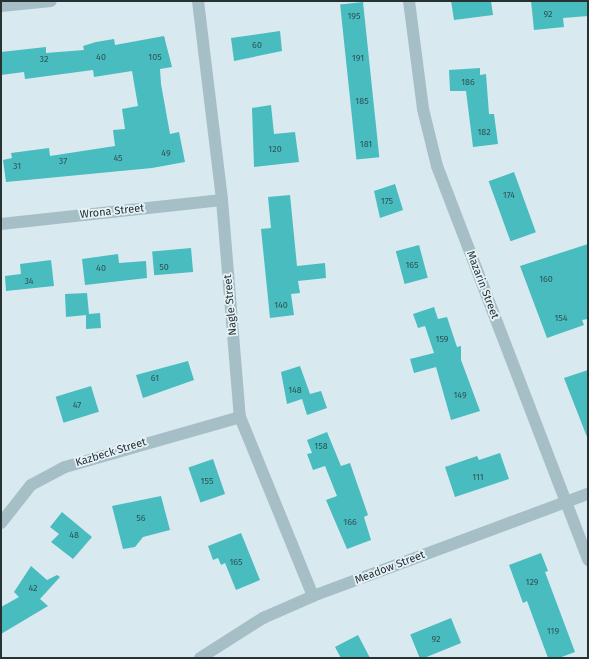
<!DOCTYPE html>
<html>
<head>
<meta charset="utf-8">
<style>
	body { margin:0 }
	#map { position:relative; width:589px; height:659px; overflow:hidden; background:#d9e9f0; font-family:"Fira Sans",sans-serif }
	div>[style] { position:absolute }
	.building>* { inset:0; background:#48bcbf; transform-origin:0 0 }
	.minor>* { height:12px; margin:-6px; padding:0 6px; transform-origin:6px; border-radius:6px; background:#a6bfc7 }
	span { translate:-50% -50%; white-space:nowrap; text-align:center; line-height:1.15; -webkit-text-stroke:3.5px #e5f2f8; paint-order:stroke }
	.number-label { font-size:9px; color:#2f5456 }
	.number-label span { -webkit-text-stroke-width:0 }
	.street-label { font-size:11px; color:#273233 }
	.frame { position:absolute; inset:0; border:2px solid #273233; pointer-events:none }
</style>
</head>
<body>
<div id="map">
	<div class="building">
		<div style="clip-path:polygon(451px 1px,491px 1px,493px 15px,454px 20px)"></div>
		<div style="clip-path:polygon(531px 1px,588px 1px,588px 16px,563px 18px,564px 27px,534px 30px)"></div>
		<div style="left:363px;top:2px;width:156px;height:23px;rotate:84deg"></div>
		<div style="clip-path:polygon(280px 31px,282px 51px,234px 61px,231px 38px)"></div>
		<div style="clip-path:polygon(164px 36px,172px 67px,160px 69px,161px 84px,170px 134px,179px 132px,185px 162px,152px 168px,6px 182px,3px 160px,12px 158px,11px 153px,49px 148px,50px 156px,115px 146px,113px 130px,125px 129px,122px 109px,138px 106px,132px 71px,94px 77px,93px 70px,25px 79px,24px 72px,1px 75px,1px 52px,46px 47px,46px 53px,84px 50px,83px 46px,96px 42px,114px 39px,115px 45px)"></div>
		<div style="clip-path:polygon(480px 68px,480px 75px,486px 74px,489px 114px,494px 114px,498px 144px,473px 147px,466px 91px,450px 91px,449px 70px)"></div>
		<div style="clip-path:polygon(271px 105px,274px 134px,295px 132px,299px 162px,254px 167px,252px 108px)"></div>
		<div style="left:514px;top:172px;width:64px;height:27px;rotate:70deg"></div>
		<div style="clip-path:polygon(395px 184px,403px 210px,380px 218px,374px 191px)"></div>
		<div style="clip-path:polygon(290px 195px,297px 266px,325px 263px,326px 278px,298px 281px,300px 293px,291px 294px,294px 315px,270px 318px,261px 229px,271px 228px,268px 197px)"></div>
		<div style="clip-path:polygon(588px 244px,588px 319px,582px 320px,584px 325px,547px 338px,520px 266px)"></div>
		<div style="left:419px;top:245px;width:34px;height:24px;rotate:75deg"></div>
		<div style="left:191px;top:248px;width:24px;height:39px;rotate:85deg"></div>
		<div style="clip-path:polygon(118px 254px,119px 263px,146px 261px,147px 278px,85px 285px,82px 259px)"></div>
		<div style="clip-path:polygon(51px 260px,54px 286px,6px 291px,5px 276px,21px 274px,20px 264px)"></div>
		<div style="clip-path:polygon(87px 293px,89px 314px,100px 313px,101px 328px,86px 329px,86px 315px,66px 317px,65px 294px)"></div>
		<div style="clip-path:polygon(434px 307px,438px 319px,447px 317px,457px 347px,461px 346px,461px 360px,480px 411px,451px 420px,436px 367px,414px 373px,410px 359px,434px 353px,425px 326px,418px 328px,413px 314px)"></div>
		<div style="clip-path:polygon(188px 361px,194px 380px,143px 398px,136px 375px)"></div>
		<div style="clip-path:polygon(300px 366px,310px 394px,321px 391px,327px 408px,307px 415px,302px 399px,287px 404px,281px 372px)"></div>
		<div style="clip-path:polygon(588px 370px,588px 437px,587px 437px,564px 378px)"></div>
		<div style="left:91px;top:386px;width:27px;height:37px;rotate:73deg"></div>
		<div style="clip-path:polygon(327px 432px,341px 466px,350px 463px,368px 515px,364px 517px,371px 540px,347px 549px,326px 500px,337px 496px,325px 466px,313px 470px,307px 454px,312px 453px,307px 440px)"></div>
		<div style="clip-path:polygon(500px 453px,509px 479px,455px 497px,445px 467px,477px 456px,479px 460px)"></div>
		<div style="left:213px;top:459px;width:37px;height:26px;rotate:71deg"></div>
		<div style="clip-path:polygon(161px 496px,170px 530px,143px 537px,135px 547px,123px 549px,112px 506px)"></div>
		<div style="clip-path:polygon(62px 512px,92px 537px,73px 559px,51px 542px,59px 534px,50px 527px)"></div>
		<div style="clip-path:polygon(241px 533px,260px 580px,236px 590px,225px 563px,221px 565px,218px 558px,213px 560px,208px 546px)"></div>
		<div style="clip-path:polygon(541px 553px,548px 571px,545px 572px,575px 652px,559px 658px,548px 658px,527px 601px,523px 603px,509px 565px)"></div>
		<div style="clip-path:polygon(31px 566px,47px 580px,57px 575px,60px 577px,40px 599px,48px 606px,1px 634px,1px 607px,19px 597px,14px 592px)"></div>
		<div style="left:451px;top:618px;width:27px;height:44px;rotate:68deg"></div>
		<div style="clip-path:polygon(358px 635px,370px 658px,341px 658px,335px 647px)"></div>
	</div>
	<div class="minor">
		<div style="left:198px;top:1px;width:200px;rotate:83.1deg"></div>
		<div style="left:222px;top:200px;width:218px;rotate:85.3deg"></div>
		<div style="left:240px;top:417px;width:193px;rotate:67.8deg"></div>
		<div style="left:409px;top:1px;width:109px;rotate:82.6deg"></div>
		<div style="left:423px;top:109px;width:59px;rotate:76.2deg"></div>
		<div style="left:437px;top:166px;width:422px;rotate:69deg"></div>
		<div style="left:1px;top:6px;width:50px;rotate:-5.7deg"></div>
		<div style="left:1px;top:224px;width:222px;rotate:-6.2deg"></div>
		<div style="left:1px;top:523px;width:48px;rotate:-51.7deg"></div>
		<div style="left:31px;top:485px;width:38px;rotate:-28deg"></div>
		<div style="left:65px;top:467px;width:182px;rotate:-15.9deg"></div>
		<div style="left:200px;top:658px;width:75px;rotate:-32.4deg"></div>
		<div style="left:263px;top:618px;width:55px;rotate:-23.7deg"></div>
		<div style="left:313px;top:596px;width:293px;rotate:-20.4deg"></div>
	</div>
	<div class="number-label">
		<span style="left:548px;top:14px">92</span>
		<span style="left:354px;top:16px">195</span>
		<span style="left:257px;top:45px">60</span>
		<span style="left:101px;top:57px">40</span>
		<span style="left:155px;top:57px">105</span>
		<span style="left:358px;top:58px">191</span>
		<span style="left:44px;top:59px">32</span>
		<span style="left:468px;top:82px">186</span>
		<span style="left:362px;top:101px">185</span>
		<span style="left:484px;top:132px">182</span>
		<span style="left:366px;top:144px">181</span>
		<span style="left:275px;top:149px">120</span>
		<span style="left:166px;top:153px">49</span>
		<span style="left:118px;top:158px">45</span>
		<span style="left:63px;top:161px">37</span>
		<span style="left:17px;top:166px">31</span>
		<span style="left:509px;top:195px">174</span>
		<span style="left:387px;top:201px">175</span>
		<span style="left:412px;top:265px">165</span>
		<span style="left:164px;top:267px">50</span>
		<span style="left:101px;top:268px">40</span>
		<span style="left:546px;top:279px">160</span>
		<span style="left:29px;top:281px">34</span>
		<span style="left:281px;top:305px">140</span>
		<span style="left:561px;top:318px">154</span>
		<span style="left:442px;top:339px">159</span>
		<span style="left:155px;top:378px">61</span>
		<span style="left:295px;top:390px">148</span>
		<span style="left:460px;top:395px">149</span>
		<span style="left:77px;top:405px">47</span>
		<span style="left:321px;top:446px">158</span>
		<span style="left:478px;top:477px">111</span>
		<span style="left:207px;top:481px">155</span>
		<span style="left:141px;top:518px">56</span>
		<span style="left:350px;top:522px">166</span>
		<span style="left:74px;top:535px">48</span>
		<span style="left:236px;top:562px">165</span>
		<span style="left:532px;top:582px">129</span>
		<span style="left:33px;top:588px">42</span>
		<span style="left:553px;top:631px">119</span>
		<span style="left:436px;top:639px">92</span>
	</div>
	<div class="street-label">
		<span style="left:112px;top:212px;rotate:-6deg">Wrona Street</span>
		<span style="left:482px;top:285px;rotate:69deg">Mazarin Street</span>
		<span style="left:231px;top:305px;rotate:-95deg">Nagle Street</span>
		<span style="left:111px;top:453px;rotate:-17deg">Kazbeck Street</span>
		<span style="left:390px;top:568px;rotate:-21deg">Meadow Street</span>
	</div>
	<div class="frame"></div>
</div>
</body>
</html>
